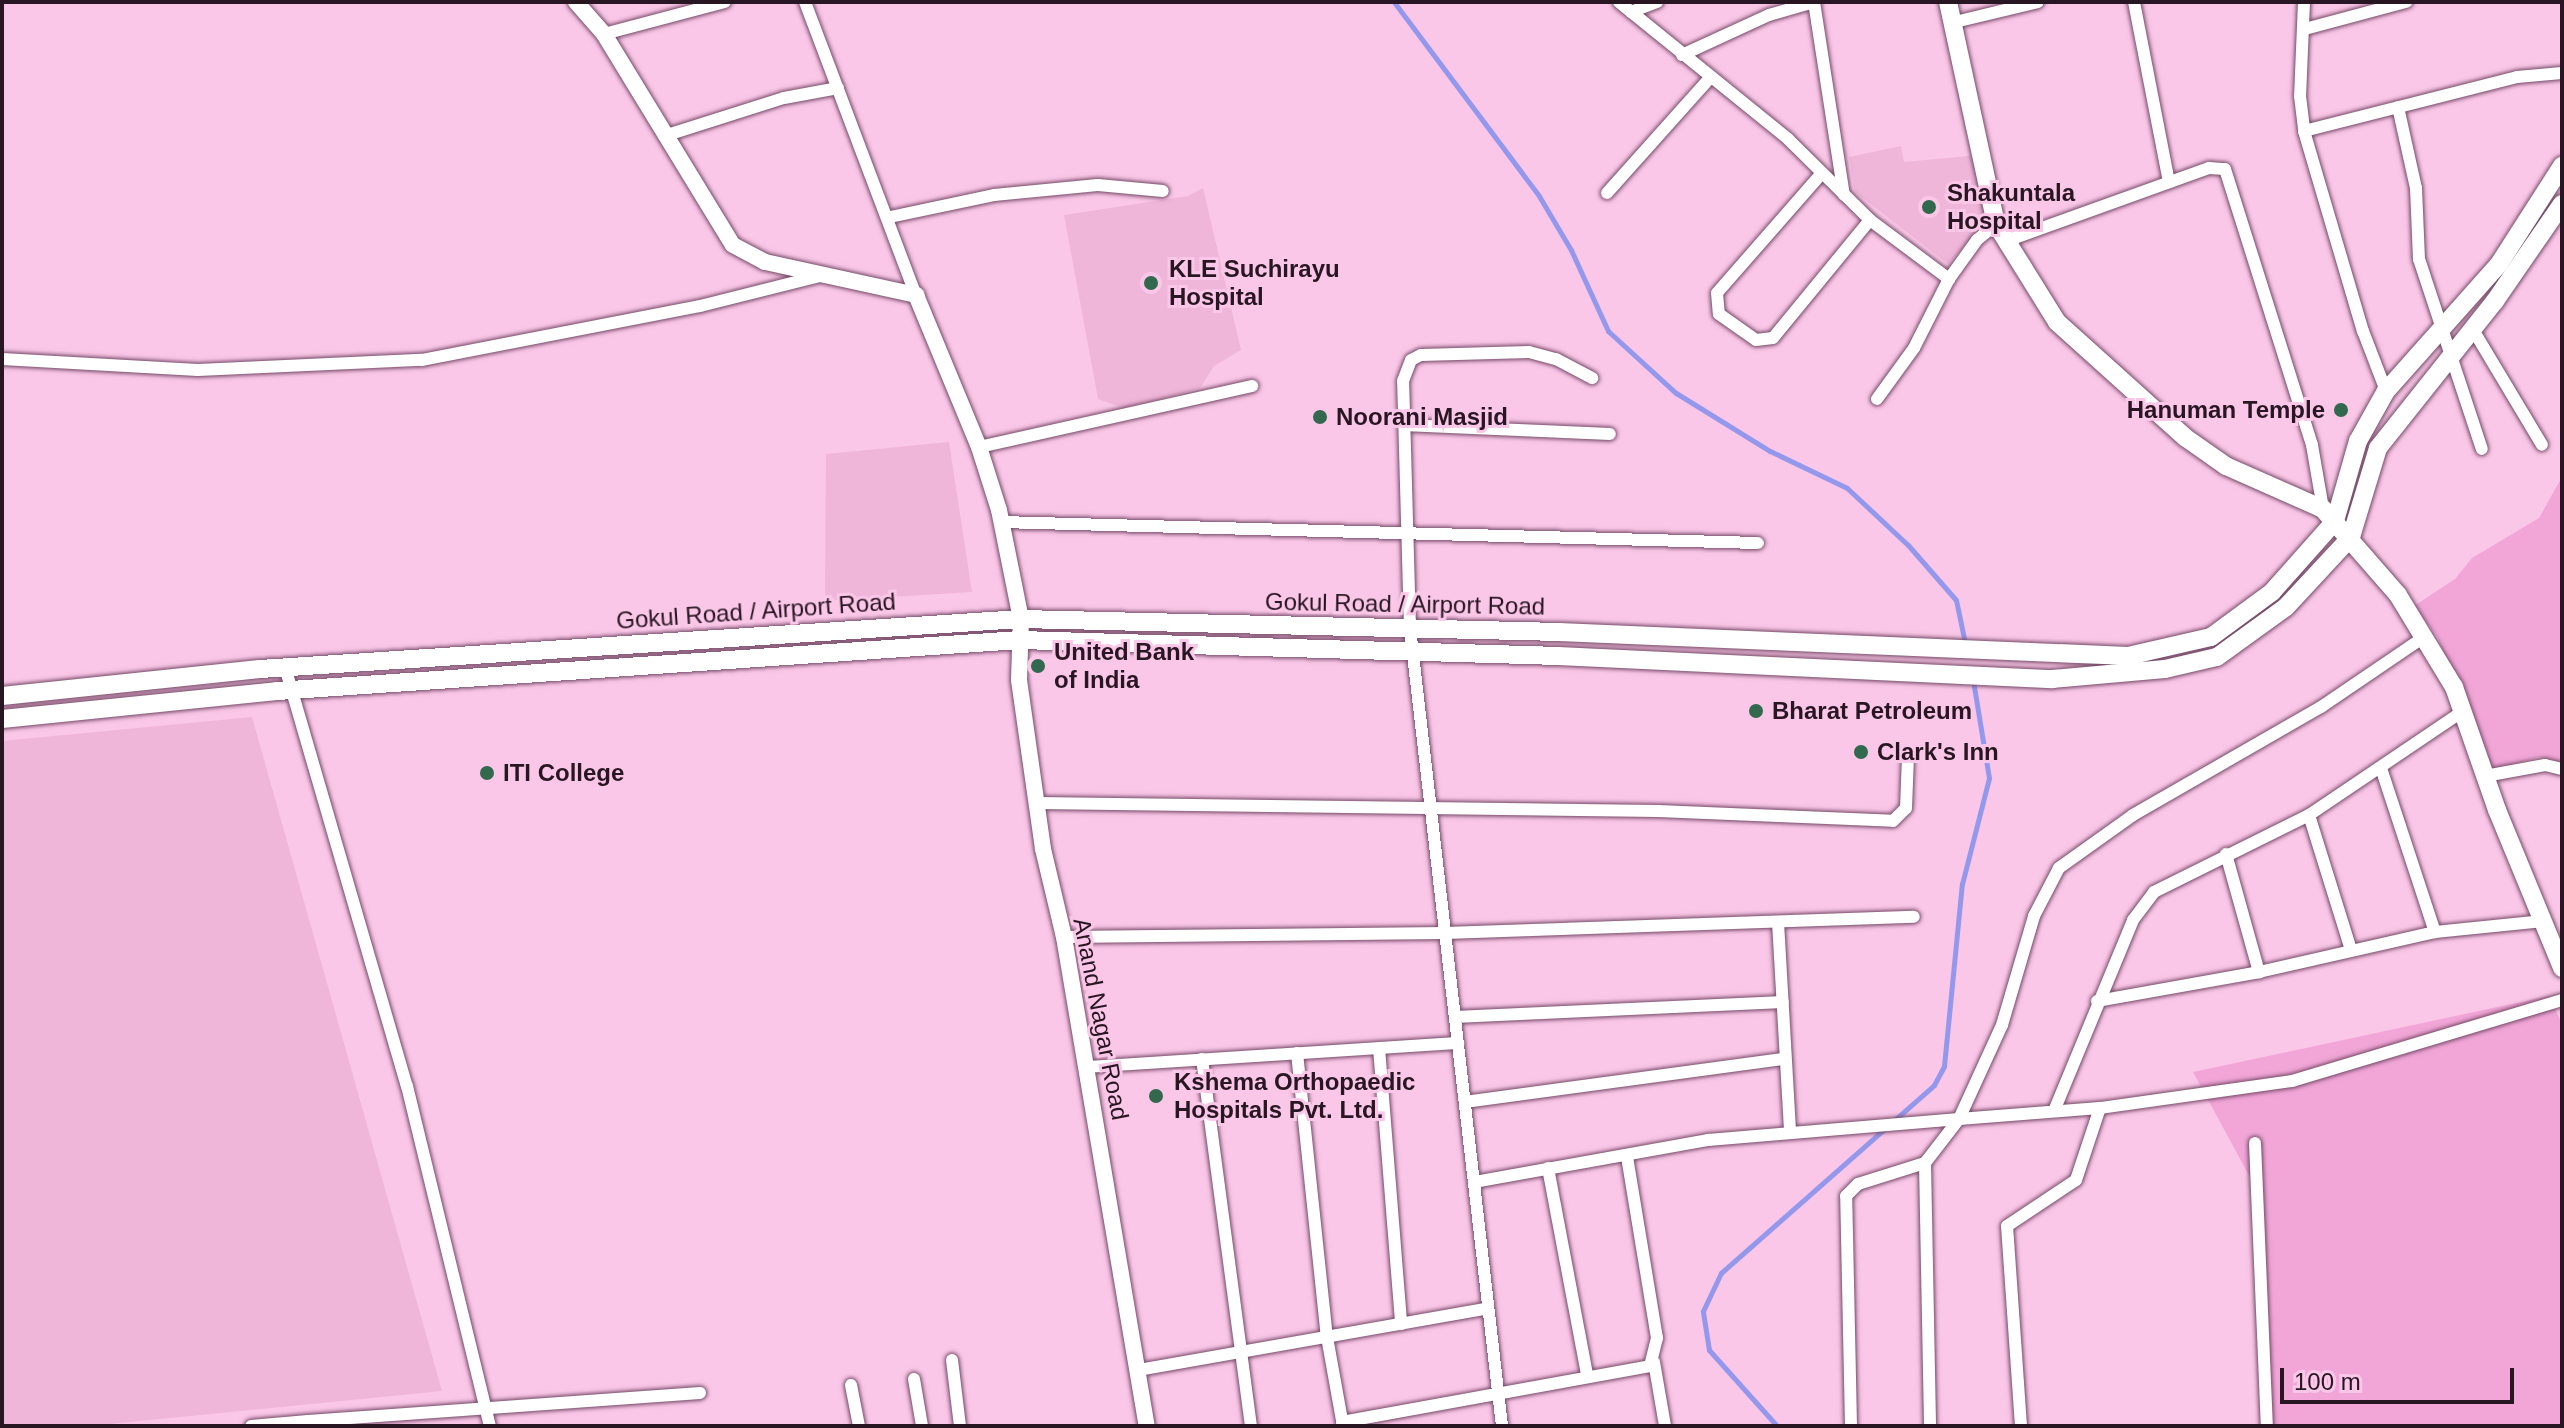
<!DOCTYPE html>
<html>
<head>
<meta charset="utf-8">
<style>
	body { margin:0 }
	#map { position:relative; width:2564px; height:1428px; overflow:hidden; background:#fbc7e8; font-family:Helvetica,sans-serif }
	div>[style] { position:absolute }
	.built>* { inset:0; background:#f0b6da }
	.green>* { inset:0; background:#f2a6d8 }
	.stream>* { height:5px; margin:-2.5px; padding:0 2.5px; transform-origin:2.5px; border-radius:2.5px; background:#9498ed }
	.roads { filter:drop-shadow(0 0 2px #754a67) drop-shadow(0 0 2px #754a67) }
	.minor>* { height:12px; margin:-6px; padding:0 6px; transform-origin:6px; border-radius:6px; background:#fff }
	.tertiary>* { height:16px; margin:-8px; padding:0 8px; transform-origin:8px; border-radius:8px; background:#fff }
	.secondary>* { height:18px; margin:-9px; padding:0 9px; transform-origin:9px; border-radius:9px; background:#fff }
	.dots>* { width:22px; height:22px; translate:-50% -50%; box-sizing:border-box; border:4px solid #fbc7e8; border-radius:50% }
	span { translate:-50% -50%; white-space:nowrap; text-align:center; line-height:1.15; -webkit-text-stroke:6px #fbc7e8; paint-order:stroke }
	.poi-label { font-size:24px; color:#281622; font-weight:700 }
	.left { translate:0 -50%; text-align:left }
	.right { translate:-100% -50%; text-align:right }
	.street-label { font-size:24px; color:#281622 }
	.frame { position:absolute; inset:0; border:4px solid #281622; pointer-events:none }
	.scale { position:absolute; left:2280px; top:1368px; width:234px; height:36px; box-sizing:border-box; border:4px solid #281622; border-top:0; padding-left:10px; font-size:24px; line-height:28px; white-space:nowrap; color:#281622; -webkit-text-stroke:6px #fbc7e8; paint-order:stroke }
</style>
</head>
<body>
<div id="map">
	<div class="built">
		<div style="clip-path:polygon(1901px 146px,1904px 162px,1978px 155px,1985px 222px,1948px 264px,1855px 192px,1849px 157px)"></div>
		<div style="clip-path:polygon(1203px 188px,1241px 350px,1214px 366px,1200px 388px,1126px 409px,1098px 399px,1064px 215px,1188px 196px)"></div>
		<div style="clip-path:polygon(949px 442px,972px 592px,825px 601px,826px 454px)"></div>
		<div style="clip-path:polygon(252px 717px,442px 1391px,89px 1426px,2px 1426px,2px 741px)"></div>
	</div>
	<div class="green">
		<div style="clip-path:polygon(2562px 477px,2562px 763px,2539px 757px,2493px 770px,2437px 636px,2414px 606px,2455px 579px,2472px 558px,2539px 518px)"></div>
		<div style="clip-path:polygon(2549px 996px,2562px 1024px,2562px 1426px,2262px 1426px,2259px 1194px,2193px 1072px)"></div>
	</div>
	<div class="stream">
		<div style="left:1394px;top:2px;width:242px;rotate:53.2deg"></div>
		<div style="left:1539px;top:196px;width:63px;rotate:59.3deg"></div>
		<div style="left:1571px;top:250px;width:89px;rotate:65.4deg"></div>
		<div style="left:1608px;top:331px;width:92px;rotate:42.4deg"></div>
		<div style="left:1676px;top:393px;width:110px;rotate:31.7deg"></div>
		<div style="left:1770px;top:451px;width:85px;rotate:25.7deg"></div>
		<div style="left:1847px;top:488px;width:83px;rotate:43.1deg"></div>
		<div style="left:1908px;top:545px;width:73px;rotate:48.9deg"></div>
		<div style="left:1956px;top:600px;width:44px;rotate:78.2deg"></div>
		<div style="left:1777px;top:1426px;width:102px;rotate:-131.8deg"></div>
		<div style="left:1709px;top:1350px;width:39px;rotate:-99deg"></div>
		<div style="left:1703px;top:1311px;width:42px;rotate:-64.7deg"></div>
		<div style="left:1721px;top:1273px;width:284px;rotate:-41.4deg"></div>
		<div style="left:1934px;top:1085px;width:21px;rotate:-62deg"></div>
		<div style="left:1944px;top:1066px;width:183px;rotate:-84.4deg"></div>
		<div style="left:1962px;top:884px;width:109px;rotate:-75.7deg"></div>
		<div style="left:1989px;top:778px;width:99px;rotate:-99.3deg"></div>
	</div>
	<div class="roads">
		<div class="minor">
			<div style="left:805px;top:2px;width:313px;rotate:69.3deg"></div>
			<div style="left:1619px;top:2px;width:218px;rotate:39deg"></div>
			<div style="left:1788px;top:139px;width:115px;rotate:44.6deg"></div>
			<div style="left:1870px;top:220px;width:99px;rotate:36.8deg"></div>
			<div style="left:1949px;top:279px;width:48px;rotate:-54.3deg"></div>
			<div style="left:1977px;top:240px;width:25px;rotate:-40deg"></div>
			<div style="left:1814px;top:2px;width:195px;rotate:81.2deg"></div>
			<div style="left:2134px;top:2px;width:183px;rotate:79deg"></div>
			<div style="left:2304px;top:2px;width:94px;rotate:92.4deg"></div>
			<div style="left:2300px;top:96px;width:35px;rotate:83deg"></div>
			<div style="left:2304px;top:131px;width:209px;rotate:73.6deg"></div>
			<div style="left:2363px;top:331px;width:64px;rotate:69deg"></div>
			<div style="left:1631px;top:12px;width:28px;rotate:-21deg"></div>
			<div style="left:1955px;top:22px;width:85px;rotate:-13.5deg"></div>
			<div style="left:2305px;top:29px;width:105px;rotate:-15deg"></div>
			<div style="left:604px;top:34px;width:125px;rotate:-14.8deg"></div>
			<div style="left:1682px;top:55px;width:96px;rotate:-24.7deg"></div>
			<div style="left:1769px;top:15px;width:47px;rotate:-16.1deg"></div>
			<div style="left:2398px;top:107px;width:83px;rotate:77.5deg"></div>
			<div style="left:2416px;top:188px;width:71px;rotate:87.6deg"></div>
			<div style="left:2419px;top:259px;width:200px;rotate:71.7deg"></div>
			<div style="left:2304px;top:131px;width:220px;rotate:-14.2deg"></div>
			<div style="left:2517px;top:77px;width:45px;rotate:-5.1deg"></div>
			<div style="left:664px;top:136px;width:126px;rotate:-17.6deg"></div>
			<div style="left:784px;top:98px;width:55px;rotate:-10.5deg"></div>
			<div style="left:1822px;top:173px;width:159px;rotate:131.2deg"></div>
			<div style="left:1717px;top:293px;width:21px;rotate:85deg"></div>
			<div style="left:1719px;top:314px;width:45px;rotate:35.1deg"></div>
			<div style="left:1756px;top:340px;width:17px;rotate:-7deg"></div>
			<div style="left:1773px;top:338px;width:153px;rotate:-50.6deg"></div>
			<div style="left:1607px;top:193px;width:154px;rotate:-48.2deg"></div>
			<div style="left:890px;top:217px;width:106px;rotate:-11.9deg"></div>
			<div style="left:994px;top:195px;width:104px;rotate:-5.5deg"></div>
			<div style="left:1098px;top:185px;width:65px;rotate:5.3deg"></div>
			<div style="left:2006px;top:241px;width:216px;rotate:-19.8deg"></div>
			<div style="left:2209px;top:168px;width:16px;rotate:4deg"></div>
			<div style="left:2225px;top:169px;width:289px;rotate:72.5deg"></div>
			<div style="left:2312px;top:445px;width:65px;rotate:80.2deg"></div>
			<div style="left:2472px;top:328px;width:136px;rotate:59.1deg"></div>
			<div style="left:2px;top:359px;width:196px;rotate:3.2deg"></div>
			<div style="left:198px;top:370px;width:224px;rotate:-2.6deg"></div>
			<div style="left:422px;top:360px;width:283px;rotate:-11deg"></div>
			<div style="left:700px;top:306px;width:123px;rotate:-14.1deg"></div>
			<div style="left:1877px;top:399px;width:63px;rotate:-54deg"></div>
			<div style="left:1914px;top:348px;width:77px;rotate:-63.1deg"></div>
			<div style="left:1404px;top:425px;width:206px;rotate:2.5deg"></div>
			<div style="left:979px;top:447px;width:280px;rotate:-12.6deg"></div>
			<div style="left:1001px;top:522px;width:757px;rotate:1.59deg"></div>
			<div style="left:285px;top:667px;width:436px;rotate:73.8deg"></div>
			<div style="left:407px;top:1086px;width:350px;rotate:76.3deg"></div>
			<div style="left:2381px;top:768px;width:173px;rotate:71.8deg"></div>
			<div style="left:2485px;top:776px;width:61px;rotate:-10.4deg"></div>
			<div style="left:2545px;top:765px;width:17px;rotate:13deg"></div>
			<div style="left:1037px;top:803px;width:621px;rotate:0.74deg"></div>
			<div style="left:1658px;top:811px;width:235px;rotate:2.4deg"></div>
			<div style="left:1893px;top:821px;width:18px;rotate:-45deg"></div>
			<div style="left:1906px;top:808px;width:51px;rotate:-87.8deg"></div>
			<div style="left:2309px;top:815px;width:141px;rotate:72.7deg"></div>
			<div style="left:2226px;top:854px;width:123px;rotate:74.4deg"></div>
			<div style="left:1778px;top:922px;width:211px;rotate:86.7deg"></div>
			<div style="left:1064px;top:937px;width:381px;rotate:-0.6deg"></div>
			<div style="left:1445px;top:933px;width:469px;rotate:-2deg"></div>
			<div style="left:2097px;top:1001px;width:165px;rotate:-10.1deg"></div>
			<div style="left:2259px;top:972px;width:180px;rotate:-12.8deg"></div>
			<div style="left:2435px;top:932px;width:109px;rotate:-5.8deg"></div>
			<div style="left:1455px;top:1017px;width:328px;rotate:-2.6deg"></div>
			<div style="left:1379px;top:1048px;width:277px;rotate:85.4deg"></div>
			<div style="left:1297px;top:1053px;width:286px;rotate:84deg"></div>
			<div style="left:1327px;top:1337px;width:90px;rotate:79.8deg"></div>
			<div style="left:1202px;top:1059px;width:370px;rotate:82.4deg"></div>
			<div style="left:1087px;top:1067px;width:372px;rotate:-3.7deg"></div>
			<div style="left:1465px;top:1102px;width:320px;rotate:-7.7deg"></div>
			<div style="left:2054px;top:1111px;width:207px;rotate:-67.5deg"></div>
			<div style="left:2133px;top:920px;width:35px;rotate:-53deg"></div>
			<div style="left:2154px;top:892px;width:173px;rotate:-26.4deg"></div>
			<div style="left:2309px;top:815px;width:186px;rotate:-34deg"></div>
			<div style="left:2255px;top:1143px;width:283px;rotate:87.6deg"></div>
			<div style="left:1925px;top:1163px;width:263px;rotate:88.9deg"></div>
			<div style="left:1548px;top:1168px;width:211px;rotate:79.3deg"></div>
			<div style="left:1474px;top:1182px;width:238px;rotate:-10.2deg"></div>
			<div style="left:1708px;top:1140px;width:252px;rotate:-4.8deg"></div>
			<div style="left:1959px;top:1119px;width:103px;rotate:-65.4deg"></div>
			<div style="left:2002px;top:1025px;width:114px;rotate:-73.6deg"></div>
			<div style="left:2034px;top:916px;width:54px;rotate:-62.5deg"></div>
			<div style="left:2059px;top:868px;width:91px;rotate:-35.6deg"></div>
			<div style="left:2133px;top:815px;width:217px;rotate:-29.9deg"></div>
			<div style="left:2321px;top:707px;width:125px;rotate:-34.2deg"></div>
			<div style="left:952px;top:1360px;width:66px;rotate:83.1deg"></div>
			<div style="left:1654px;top:1362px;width:65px;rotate:80.2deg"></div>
			<div style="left:1138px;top:1370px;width:355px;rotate:-10deg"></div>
			<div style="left:914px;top:1379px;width:48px;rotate:80.3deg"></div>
			<div style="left:851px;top:1385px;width:42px;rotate:79deg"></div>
			<div style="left:1342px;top:1422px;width:313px;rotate:-10.3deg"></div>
			<div style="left:1650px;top:1366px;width:29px;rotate:-76deg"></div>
			<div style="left:1657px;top:1338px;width:184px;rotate:-99.4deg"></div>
			<div style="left:251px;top:1426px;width:57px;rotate:-5deg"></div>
			<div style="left:309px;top:1426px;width:5px;rotate:-101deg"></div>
			<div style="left:308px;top:1421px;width:393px;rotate:-4.1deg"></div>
			<div style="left:1502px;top:1426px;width:803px;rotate:-96.58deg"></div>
			<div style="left:1410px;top:628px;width:247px;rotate:-91.6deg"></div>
			<div style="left:1403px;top:381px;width:22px;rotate:-69deg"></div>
			<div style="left:1411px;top:360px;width:11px;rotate:-27deg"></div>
			<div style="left:1421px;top:355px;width:108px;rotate:-1.6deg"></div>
			<div style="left:1529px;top:352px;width:28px;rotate:15deg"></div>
			<div style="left:1556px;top:359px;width:41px;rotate:27.8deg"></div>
			<div style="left:1851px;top:1426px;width:230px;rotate:-91.2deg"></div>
			<div style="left:1846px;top:1196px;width:17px;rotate:-45deg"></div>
			<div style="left:1858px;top:1184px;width:70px;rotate:-17.4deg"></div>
			<div style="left:1925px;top:1163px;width:56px;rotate:-52.3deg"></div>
			<div style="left:1959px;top:1119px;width:141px;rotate:-4.5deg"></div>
			<div style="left:2100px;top:1108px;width:194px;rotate:-8deg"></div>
			<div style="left:2292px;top:1081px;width:282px;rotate:-16.7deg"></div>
			<div style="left:2021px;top:1426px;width:200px;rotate:-94deg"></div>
			<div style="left:2007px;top:1226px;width:83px;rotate:-33.7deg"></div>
			<div style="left:2076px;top:1180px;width:76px;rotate:-71.6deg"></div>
		</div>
		<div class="tertiary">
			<div style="left:576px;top:2px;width:43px;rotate:48.8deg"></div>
			<div style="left:604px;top:34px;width:247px;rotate:58.6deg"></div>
			<div style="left:733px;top:245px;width:36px;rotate:28deg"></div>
			<div style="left:765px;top:262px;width:155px;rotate:12.3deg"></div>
			<div style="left:916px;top:295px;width:165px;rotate:67.5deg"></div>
			<div style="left:979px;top:447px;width:66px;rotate:72.4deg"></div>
			<div style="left:999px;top:510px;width:111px;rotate:78.6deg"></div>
			<div style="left:1021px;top:619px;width:61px;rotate:91.9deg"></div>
			<div style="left:1019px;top:680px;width:171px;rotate:81.9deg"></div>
			<div style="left:1043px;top:849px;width:90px;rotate:76.6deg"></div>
			<div style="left:1064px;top:937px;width:496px;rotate:80.4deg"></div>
		</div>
		<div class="secondary">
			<div style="left:1948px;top:2px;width:227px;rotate:77.8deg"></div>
			<div style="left:1996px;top:224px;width:115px;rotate:58.1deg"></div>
			<div style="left:2057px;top:322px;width:173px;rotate:42deg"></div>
			<div style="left:2186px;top:438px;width:49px;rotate:35deg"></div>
			<div style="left:2226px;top:466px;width:106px;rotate:23.9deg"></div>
			<div style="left:2323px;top:509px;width:114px;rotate:48.9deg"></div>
			<div style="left:2398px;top:595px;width:108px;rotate:58.7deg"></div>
			<div style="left:2454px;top:687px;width:130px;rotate:70.7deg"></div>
			<div style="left:2497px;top:810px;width:171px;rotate:67.6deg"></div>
			<div style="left:2px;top:696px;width:259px;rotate:-6deg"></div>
			<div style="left:260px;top:669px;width:763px;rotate:-3.76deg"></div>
			<div style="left:1021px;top:619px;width:538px;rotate:1.38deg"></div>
			<div style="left:1559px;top:632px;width:570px;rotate:2.42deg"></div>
			<div style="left:2128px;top:656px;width:85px;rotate:-12.9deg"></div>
			<div style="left:2211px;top:637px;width:76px;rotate:-36.4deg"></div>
			<div style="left:2272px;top:592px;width:95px;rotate:-48.4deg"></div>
			<div style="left:2335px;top:521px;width:83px;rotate:-74deg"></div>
			<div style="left:2358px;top:441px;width:57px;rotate:-60.8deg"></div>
			<div style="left:2386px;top:391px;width:170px;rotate:-48.3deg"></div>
			<div style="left:2499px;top:264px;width:117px;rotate:-57.3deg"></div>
			<div style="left:2px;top:719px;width:276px;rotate:-5.8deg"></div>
			<div style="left:277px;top:691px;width:745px;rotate:-3.93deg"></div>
			<div style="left:1020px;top:640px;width:538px;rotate:1.7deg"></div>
			<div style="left:1558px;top:656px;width:495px;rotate:2.7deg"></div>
			<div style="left:2052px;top:679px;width:113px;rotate:-5.1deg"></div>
			<div style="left:2165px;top:669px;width:53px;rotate:-13deg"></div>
			<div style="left:2217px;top:657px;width:85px;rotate:-35.9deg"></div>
			<div style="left:2286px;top:607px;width:96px;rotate:-47.1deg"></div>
			<div style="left:2351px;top:537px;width:93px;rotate:-73.1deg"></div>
			<div style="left:2378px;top:448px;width:188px;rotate:-51.5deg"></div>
			<div style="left:2495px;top:301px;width:118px;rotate:-55.4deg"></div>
		</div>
	</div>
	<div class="dots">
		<div style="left:1929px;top:207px;background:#32684d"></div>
		<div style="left:1151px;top:283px;background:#32684d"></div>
		<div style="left:2341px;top:410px;background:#32684d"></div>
		<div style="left:1320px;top:417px;background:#32684d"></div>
		<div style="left:1038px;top:666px;background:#32684d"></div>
		<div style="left:1756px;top:711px;background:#32684d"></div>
		<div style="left:1861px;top:752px;background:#32684d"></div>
		<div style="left:487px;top:773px;background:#32684d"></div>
		<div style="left:1156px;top:1096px;background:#32684d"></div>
	</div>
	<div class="poi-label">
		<span class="left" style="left:1947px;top:207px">Shakuntala<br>Hospital</span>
		<span class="left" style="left:1169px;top:283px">KLE Suchirayu<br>Hospital</span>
		<span class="right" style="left:2325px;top:410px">Hanuman Temple</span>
		<span class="left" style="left:1336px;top:417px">Noorani Masjid</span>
		<span class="left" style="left:1054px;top:666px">United Bank<br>of India</span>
		<span class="left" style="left:1772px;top:711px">Bharat Petroleum</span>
		<span class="left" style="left:1877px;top:752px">Clark's Inn</span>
		<span class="left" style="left:503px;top:773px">ITI College</span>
		<span class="left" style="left:1174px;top:1096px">Kshema Orthopaedic<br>Hospitals Pvt. Ltd.</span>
	</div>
	<div class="street-label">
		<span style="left:1405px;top:604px;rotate:1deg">Gokul Road / Airport Road</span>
		<span style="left:756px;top:611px;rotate:-4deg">Gokul Road / Airport Road</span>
		<span style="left:1101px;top:1019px;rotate:79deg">Anand Nagar Road</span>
	</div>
	<div class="frame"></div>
	<div class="scale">100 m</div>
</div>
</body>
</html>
